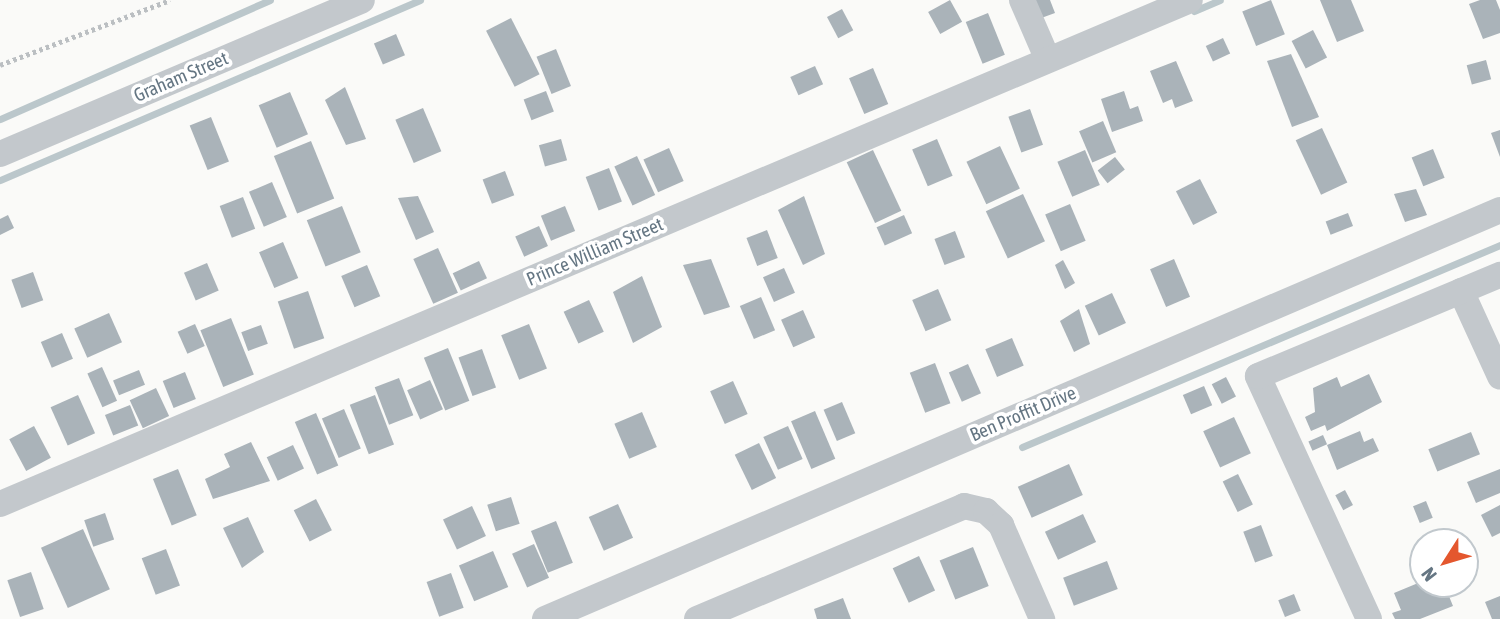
<!DOCTYPE html>
<html>
<head>
<meta charset="utf-8">
<style>
	body { margin:0 }
	#map { position:relative; width:1500px; height:619px; overflow:hidden; background:#fafaf8; font-family:"Asap Condensed",sans-serif }
	div>[style] { position:absolute }
	.stream>* { height:7px; margin:-3.5px; padding:0 3.5px; transform-origin:3.5px; border-radius:3.5px; background:#bbc7cb }
	.building>* { inset:0; background:#aab3b9; transform-origin:0 0 }
	.path>* { height:4.5px; margin-top:-2.25px; transform-origin:0; background:repeating-linear-gradient(90deg,#bbbfc2 0 3.5px,transparent 0 7px) }
	.street>* { height:26px; margin:-13px; padding:0 13px; transform-origin:13px; border-radius:13px; background:#c3c8cc }
	span { translate:-50% -50%; white-space:nowrap; text-align:center; line-height:1.15; -webkit-text-stroke:7px #fff; paint-order:stroke }
	.street-label { font-size:19px; color:#657683 }
	.north { position:absolute; left:1409px; top:528px; width:70px; height:70px; box-sizing:border-box; background:#fff; border:2px solid #c1c8cd; border-radius:50%; rotate:233deg; font-size:19px; font-weight:700; line-height:28px; text-align:center; color:#657683 }
	.north::after { content:''; display:block; margin:auto; width:24px; height:32px; background:#e4572e; clip-path:polygon(50% 0,100% 100%,50% 72%,0 100%) }
</style>
</head>
<body>
<div id="map">
	<div class="stream">
		<div style="left:1194px;top:11px;width:28px;rotate:-23deg"></div>
		<div style="left:0;top:119px;width:295px;rotate:-23.8deg"></div>
		<div style="left:0;top:180px;width:457px;rotate:-23.2deg"></div>
		<div style="left:1022px;top:447px;width:519px;rotate:-22.91deg"></div>
	</div>
	<div class="building">
		<div style="left:950px;top:0;width:25px;height:25px;rotate:61deg"></div>
		<div style="clip-path:polygon(1026px 0,1050px 0,1055px 13px,1033px 21px)"></div>
		<div style="left:1271px;top:0;width:37px;height:31px;rotate:68deg"></div>
		<div style="clip-path:polygon(1320px 0,1351px 0,1364px 31px,1337px 42px)"></div>
		<div style="clip-path:polygon(1480px 0,1496px 0,1500px 10px,1500px 33px,1483px 39px,1469px 4px)"></div>
		<div style="left:842px;top:9px;width:24px;height:17px;rotate:62deg"></div>
		<div style="left:988px;top:13px;width:45px;height:24px;rotate:68deg"></div>
		<div style="left:511px;top:18px;width:63px;height:28px;rotate:63deg"></div>
		<div style="left:1313px;top:30px;width:31px;height:24px;rotate:63deg"></div>
		<div style="left:396px;top:34px;width:23px;height:24px;rotate:67deg"></div>
		<div style="left:1223px;top:38px;width:17px;height:19px;rotate:65deg"></div>
		<div style="left:556px;top:49px;width:40px;height:21px;rotate:68deg"></div>
		<div style="clip-path:polygon(1291px 54px,1319px 117px,1292px 127px,1267px 61px)"></div>
		<div style="left:1486px;top:60px;width:20px;height:20px;rotate:75deg"></div>
		<div style="clip-path:polygon(1176px 61px,1193px 101px,1175px 108px,1172px 99px,1163px 103px,1150px 71px)"></div>
		<div style="left:815px;top:66px;width:20px;height:27px;rotate:66deg"></div>
		<div style="left:873px;top:68px;width:39px;height:26px;rotate:67deg"></div>
		<div style="clip-path:polygon(345px 87px,366px 139px,346px 145px,325px 100px)"></div>
		<div style="left:546px;top:91px;width:22px;height:24px;rotate:69deg"></div>
		<div style="clip-path:polygon(1124px 91px,1130px 109px,1138px 106px,1143px 121px,1112px 132px,1101px 99px)"></div>
		<div style="left:290px;top:92px;width:46px;height:34px;rotate:67deg"></div>
		<div style="left:423px;top:108px;width:47px;height:30px;rotate:67deg"></div>
		<div style="left:1030px;top:109px;width:38px;height:23px;rotate:70deg"></div>
		<div style="left:211px;top:117px;width:48px;height:23px;rotate:68deg"></div>
		<div style="left:1103px;top:121px;width:34px;height:26px;rotate:67deg"></div>
		<div style="left:1322px;top:128px;width:60px;height:29px;rotate:65deg"></div>
		<div style="clip-path:polygon(1500px 130px,1500px 157px,1491px 133px)"></div>
		<div style="left:561px;top:139px;width:22px;height:23px;rotate:74deg"></div>
		<div style="left:937px;top:139px;width:40px;height:27px;rotate:67deg"></div>
		<div style="left:311px;top:141px;width:62px;height:40px;rotate:68deg"></div>
		<div style="left:1000px;top:146px;width:47px;height:37px;rotate:65deg"></div>
		<div style="left:669px;top:148px;width:36px;height:28px;rotate:66deg"></div>
		<div style="left:1433px;top:149px;width:31px;height:23px;rotate:68deg"></div>
		<div style="left:873px;top:150px;width:67px;height:29px;rotate:65deg"></div>
		<div style="left:1085px;top:150px;width:38px;height:30px;rotate:67deg"></div>
		<div style="left:637px;top:156px;width:43px;height:25px;rotate:65deg"></div>
		<div style="left:1115px;top:157px;width:16px;height:22px;rotate:52deg"></div>
		<div style="left:609px;top:168px;width:36px;height:25px;rotate:69deg"></div>
		<div style="left:505px;top:171px;width:26px;height:24px;rotate:69deg"></div>
		<div style="left:1200px;top:179px;width:38px;height:27px;rotate:63deg"></div>
		<div style="left:272px;top:182px;width:38px;height:25px;rotate:67deg"></div>
		<div style="clip-path:polygon(1416px 189px,1427px 215px,1405px 222px,1394px 194px)"></div>
		<div style="left:1023px;top:194px;width:52px;height:41px;rotate:65deg"></div>
		<div style="clip-path:polygon(418px 196px,434px 232px,416px 240px,398px 198px)"></div>
		<div style="clip-path:polygon(804px 196px,825px 254px,803px 265px,778px 210px)"></div>
		<div style="left:243px;top:197px;width:34px;height:25px;rotate:69deg"></div>
		<div style="left:1070px;top:204px;width:40px;height:27px;rotate:67deg"></div>
		<div style="left:342px;top:206px;width:50px;height:38px;rotate:68deg"></div>
		<div style="left:565px;top:206px;width:27px;height:26px;rotate:68deg"></div>
		<div style="left:1348px;top:213px;width:14px;height:24px;rotate:69deg"></div>
		<div style="clip-path:polygon(8px 215px,14px 228px,0 235px,0 219px)"></div>
		<div style="left:904px;top:215px;width:20px;height:30px;rotate:66deg"></div>
		<div style="left:539px;top:226px;width:22px;height:26px;rotate:66deg"></div>
		<div style="left:767px;top:230px;width:30px;height:22px;rotate:69deg"></div>
		<div style="left:955px;top:231px;width:28px;height:22px;rotate:69deg"></div>
		<div style="left:283px;top:242px;width:39px;height:26px;rotate:67deg"></div>
		<div style="left:438px;top:248px;width:49px;height:27px;rotate:66deg"></div>
		<div style="clip-path:polygon(711px 259px,730px 307px,704px 315px,683px 265px)"></div>
		<div style="left:1174px;top:259px;width:41px;height:26px;rotate:67deg"></div>
		<div style="clip-path:polygon(1063px 260px,1075px 283px,1065px 289px,1055px 265px)"></div>
		<div style="left:479px;top:261px;width:19px;height:29px;rotate:65deg"></div>
		<div style="left:207px;top:263px;width:30px;height:25px;rotate:67deg"></div>
		<div style="left:367px;top:265px;width:34px;height:28px;rotate:67deg"></div>
		<div style="left:784px;top:268px;width:27px;height:23px;rotate:66deg"></div>
		<div style="left:33px;top:272px;width:30px;height:23px;rotate:70deg"></div>
		<div style="clip-path:polygon(642px 276px,662px 327px,633px 343px,613px 292px)"></div>
		<div style="left:938px;top:289px;width:34px;height:28px;rotate:67deg"></div>
		<div style="left:308px;top:291px;width:50px;height:32px;rotate:71deg"></div>
		<div style="left:1112px;top:293px;width:33px;height:30px;rotate:65deg"></div>
		<div style="left:761px;top:297px;width:36px;height:23px;rotate:67deg"></div>
		<div style="left:589px;top:300px;width:35px;height:28px;rotate:65deg"></div>
		<div style="clip-path:polygon(1079px 309px,1090px 344px,1074px 352px,1060px 321px)"></div>
		<div style="left:803px;top:310px;width:30px;height:24px;rotate:66deg"></div>
		<div style="left:109px;top:313px;width:32px;height:38px;rotate:66deg"></div>
		<div style="left:231px;top:318px;width:61px;height:33px;rotate:68deg"></div>
		<div style="left:195px;top:324px;width:24px;height:19px;rotate:66deg"></div>
		<div style="left:529px;top:324px;width:48px;height:30px;rotate:68deg"></div>
		<div style="left:261px;top:325px;width:20px;height:21px;rotate:70deg"></div>
		<div style="left:62px;top:333px;width:28px;height:23px;rotate:67deg"></div>
		<div style="left:1012px;top:338px;width:30px;height:29px;rotate:67deg"></div>
		<div style="left:448px;top:348px;width:57px;height:26px;rotate:68deg"></div>
		<div style="left:482px;top:349px;width:41px;height:25px;rotate:70deg"></div>
		<div style="left:935px;top:363px;width:43px;height:27px;rotate:69deg"></div>
		<div style="left:968px;top:364px;width:32px;height:21px;rotate:66deg"></div>
		<div style="left:102px;top:367px;width:37px;height:16px;rotate:66deg"></div>
		<div style="left:139px;top:370px;width:16px;height:28px;rotate:68deg"></div>
		<div style="left:185px;top:372px;width:29px;height:24px;rotate:68deg"></div>
		<div style="clip-path:polygon(1369px 374px,1382px 402px,1327px 431px,1325px 425px,1311px 431px,1305px 417px,1315px 412px,1313px 388px,1337px 377px,1341px 387px)"></div>
		<div style="left:1226px;top:377px;width:22px;height:16px;rotate:63deg"></div>
		<div style="left:399px;top:378px;width:40px;height:26px;rotate:69deg"></div>
		<div style="left:430px;top:380px;width:32px;height:25px;rotate:66deg"></div>
		<div style="left:733px;top:381px;width:36px;height:25px;rotate:66deg"></div>
		<div style="left:1204px;top:386px;width:21px;height:23px;rotate:67deg"></div>
		<div style="left:156px;top:388px;width:31px;height:29px;rotate:65deg"></div>
		<div style="left:78px;top:395px;width:42px;height:30px;rotate:66deg"></div>
		<div style="left:375px;top:395px;width:53px;height:27px;rotate:69deg"></div>
		<div style="left:842px;top:402px;width:34px;height:20px;rotate:67deg"></div>
		<div style="left:130px;top:405px;width:22px;height:27px;rotate:68deg"></div>
		<div style="left:344px;top:409px;width:43px;height:24px;rotate:67deg"></div>
		<div style="left:815px;top:411px;width:52px;height:26px;rotate:67deg"></div>
		<div style="left:642px;top:412px;width:38px;height:30px;rotate:67deg"></div>
		<div style="left:316px;top:413px;width:57px;height:23px;rotate:67deg"></div>
		<div style="left:1234px;top:417px;width:40px;height:34px;rotate:65deg"></div>
		<div style="left:34px;top:426px;width:36px;height:28px;rotate:62deg"></div>
		<div style="left:788px;top:426px;width:36px;height:27px;rotate:66deg"></div>
		<div style="clip-path:polygon(1360px 431px,1364px 442px,1373px 438px,1379px 451px,1337px 470px,1327px 445px)"></div>
		<div style="left:1471px;top:432px;width:24px;height:46px;rotate:68deg"></div>
		<div style="left:1323px;top:435px;width:10px;height:16px;rotate:66deg"></div>
		<div style="clip-path:polygon(251px 442px,270px 481px,213px 499px,205px 479px,230px 467px,224px 454px)"></div>
		<div style="left:759px;top:443px;width:39px;height:27px;rotate:64deg"></div>
		<div style="left:293px;top:445px;width:26px;height:29px;rotate:65deg"></div>
		<div style="left:1069px;top:464px;width:34px;height:56px;rotate:66deg"></div>
		<div style="left:178px;top:469px;width:50px;height:27px;rotate:68deg"></div>
		<div style="clip-path:polygon(1500px 469px,1500px 493px,1476px 503px,1467px 482px)"></div>
		<div style="left:1238px;top:474px;width:34px;height:17px;rotate:64deg"></div>
		<div style="left:1345px;top:490px;width:17px;height:11px;rotate:62deg"></div>
		<div style="left:511px;top:497px;width:28px;height:25px;rotate:72deg"></div>
		<div style="left:316px;top:499px;width:35px;height:25px;rotate:63deg"></div>
		<div style="left:1426px;top:501px;width:18px;height:14px;rotate:68deg"></div>
		<div style="left:618px;top:504px;width:37px;height:32px;rotate:66deg"></div>
		<div style="clip-path:polygon(1500px 505px,1500px 533px,1492px 537px,1481px 515px)"></div>
		<div style="left:472px;top:506px;width:33px;height:32px;rotate:65deg"></div>
		<div style="left:105px;top:513px;width:28px;height:22px;rotate:71deg"></div>
		<div style="left:1083px;top:514px;width:31px;height:42px;rotate:65deg"></div>
		<div style="clip-path:polygon(248px 517px,264px 552px,242px 568px,223px 528px)"></div>
		<div style="left:556px;top:521px;width:45px;height:27px;rotate:68deg"></div>
		<div style="left:1261px;top:525px;width:33px;height:19px;rotate:69deg"></div>
		<div style="left:83px;top:529px;width:66px;height:46px;rotate:66deg"></div>
		<div style="left:534px;top:544px;width:37px;height:24px;rotate:66deg"></div>
		<div style="left:973px;top:547px;width:42px;height:36px;rotate:68deg"></div>
		<div style="left:166px;top:549px;width:39px;height:26px;rotate:69deg"></div>
		<div style="left:493px;top:551px;width:39px;height:37px;rotate:67deg"></div>
		<div style="left:919px;top:556px;width:38px;height:29px;rotate:65deg"></div>
		<div style="left:1107px;top:561px;width:30px;height:47px;rotate:69deg"></div>
		<div style="left:31px;top:572px;width:39px;height:25px;rotate:71deg"></div>
		<div style="left:451px;top:573px;width:37px;height:26px;rotate:70deg"></div>
		<div style="clip-path:polygon(1423px 581px,1444px 584px,1453px 606px,1420px 619px,1395px 619px,1392px 613px,1401px 610px,1394px 593px)"></div>
		<div style="left:1294px;top:594px;width:18px;height:17px;rotate:68deg"></div>
		<div style="clip-path:polygon(1500px 596px,1500px 619px,1492px 619px,1485px 602px)"></div>
		<div style="clip-path:polygon(843px 598px,851px 619px,817px 619px,814px 609px)"></div>
	</div>
	<div class="path">
		<div style="left:0;top:65px;width:182px;rotate:-20.9deg"></div>
	</div>
	<div class="street">
		<div style="left:1022px;top:0;width:65px;rotate:66.6deg"></div>
		<div style="left:0;top:154px;width:393px;rotate:-23deg"></div>
		<div style="left:1461px;top:291px;width:94px;rotate:65.4deg"></div>
		<div style="left:0;top:504px;width:1292px;rotate:-22.95deg"></div>
		<div style="left:545px;top:619px;width:1039px;rotate:-23.18deg"></div>
		<div style="left:697px;top:619px;width:290px;rotate:-22.9deg"></div>
		<div style="left:964px;top:506px;width:23px;rotate:13deg"></div>
		<div style="left:986px;top:511px;width:21px;rotate:43deg"></div>
		<div style="left:1001px;top:525px;width:103px;rotate:66.4deg"></div>
		<div style="left:1369px;top:619px;width:267px;rotate:-114.6deg"></div>
		<div style="left:1258px;top:376px;width:262px;rotate:-22.7deg"></div>
	</div>
	<div class="street-label">
		<span style="left:181px;top:77px;rotate:-23deg">Graham Street</span>
		<span style="left:595px;top:252px;rotate:-23deg">Prince William Street</span>
		<span style="left:1023px;top:414px;rotate:-23deg">Ben Proffit Drive</span>
	</div>
	<div class="north">N</div>
</div>
</body>
</html>
